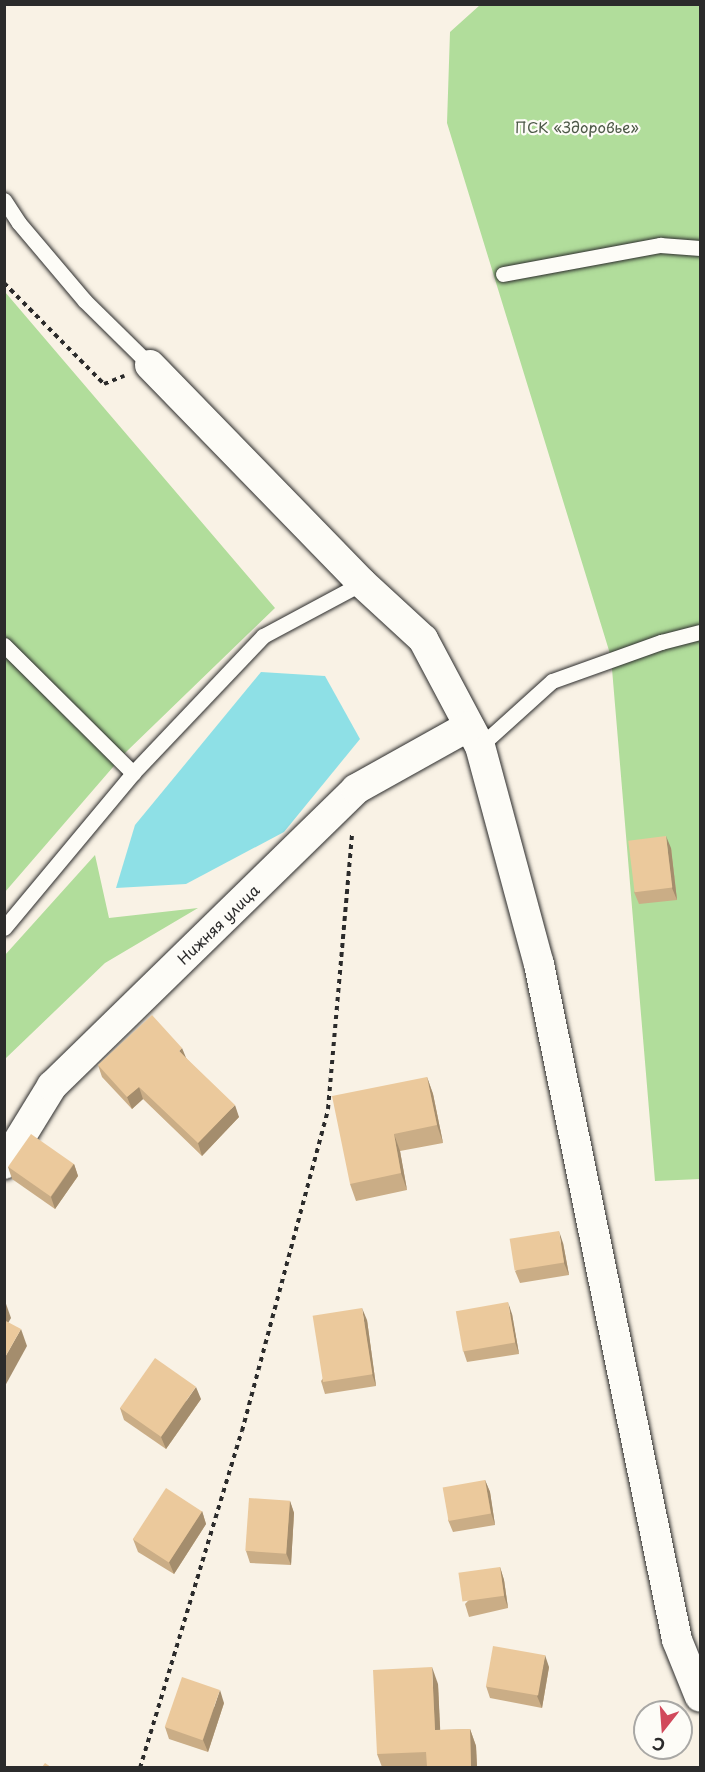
<!DOCTYPE html>
<html>
<head>
<meta charset="utf-8">
<style>
	body { margin:0 }
	#map { position:relative; width:705px; height:1772px; overflow:hidden; background:#f9f2e5; font-family:"Playpen Sans",sans-serif }
	div>[style] { position:absolute }
	.green>* { inset:0; background:#b1dd9b }
	.water>* { inset:0; background:#8ee0e6 }
	.path>* { height:4px; margin-top:-2px; transform-origin:0; background:repeating-linear-gradient(90deg,#2b2b2b 0 4.5px,transparent 0 9px) }
	.roads { filter:drop-shadow(0 0 2px #2b2b2b) drop-shadow(0 0 2px #2b2b2b) }
	.service>* { height:15px; margin:-7.5px; padding:0 7.5px; transform-origin:7.5px; border-radius:7.5px; background:#fdfcf7 }
	.minor>* { height:30px; margin:-15px; padding:0 15px; transform-origin:15px; border-radius:15px; background:#fdfcf7 }
	.wall>* { inset:0; background:#caad86 }
	.shaded-wall>* { inset:0; background:#a48d6d }
	.building>* { inset:0; background:#ebc99c; transform-origin:0 0 }
	span { translate:-50% -50%; white-space:nowrap; text-align:center; line-height:1.15; -webkit-text-stroke:4.5px #fdfcf7; paint-order:stroke }
	.park-label { font-size:15px; color:#4c5847 }
	.street-label { font-size:15px; color:#2b2b2b }
	.frame { position:absolute; inset:0; border:6px solid #2b2b2b; pointer-events:none }
	.north { position:absolute; left:633px; top:1700px; width:60px; height:60px; box-sizing:border-box; background:#fdfcf7; border:2px solid #a9a8a5; border-radius:50%; rotate:197deg; font-size:16px; font-weight:700; line-height:24px; text-align:center; color:#2b2b2b }
	.north::after { content:''; display:block; margin:auto; width:21px; height:27px; background:#d1495b; clip-path:polygon(50% 0,100% 100%,50% 72%,0 100%) }
</style>
</head>
<body>
<div id="map">
	<div class="green">
		<div style="clip-path:polygon(480px 5px,700px 5px,700px 1179px,655px 1181px,611px 657px,447px 123px,450px 32px)"></div>
		<div style="clip-path:polygon(5px 292px,275px 608px,126px 752px,5px 892px)"></div>
		<div style="clip-path:polygon(95px 855px,109px 918px,198px 908px,105px 963px,5px 1059px,5px 955px)"></div>
	</div>
	<div class="water">
		<div style="clip-path:polygon(261px 672px,325px 676px,360px 739px,284px 832px,186px 884px,116px 888px,135px 825px)"></div>
	</div>
	<div class="path">
		<div style="left:4px;top:283px;width:142px;rotate:45.3deg"></div>
		<div style="left:104px;top:384px;width:22px;rotate:-22deg"></div>
		<div style="left:140px;top:1768px;width:352px;rotate:-73.2deg"></div>
		<div style="left:242px;top:1431px;width:333px;rotate:-75deg"></div>
		<div style="left:328px;top:1109px;width:276px;rotate:-85deg"></div>
	</div>
	<div class="roads">
		<div class="service">
			<div style="left:4px;top:200px;width:27px;rotate:57deg"></div>
			<div style="left:19px;top:223px;width:102px;rotate:49.8deg"></div>
			<div style="left:85px;top:301px;width:91px;rotate:44.6deg"></div>
			<div style="left:503px;top:274px;width:160px;rotate:-10.5deg"></div>
			<div style="left:660px;top:245px;width:40px;rotate:4.3deg"></div>
			<div style="left:4px;top:645px;width:182px;rotate:44.8deg"></div>
			<div style="left:480px;top:746px;width:97px;rotate:-42.1deg"></div>
			<div style="left:552px;top:681px;width:116px;rotate:-19.7deg"></div>
			<div style="left:661px;top:642px;width:40px;rotate:-14.4deg"></div>
			<div style="left:4px;top:928px;width:202px;rotate:-50.2deg"></div>
			<div style="left:133px;top:773px;width:189px;rotate:-46.5deg"></div>
			<div style="left:263px;top:636px;width:112px;rotate:-28.2deg"></div>
		</div>
		<div class="minor">
			<div style="left:150px;top:365px;width:304px;rotate:45.8deg"></div>
			<div style="left:362px;top:583px;width:83px;rotate:42.6deg"></div>
			<div style="left:423px;top:639px;width:121px;rotate:62deg"></div>
			<div style="left:480px;top:746px;width:226px;rotate:74.9deg"></div>
			<div style="left:539px;top:964px;width:690px;rotate:78.46deg"></div>
			<div style="left:677px;top:1640px;width:61px;rotate:68deg"></div>
			<div style="left:4px;top:1164px;width:92px;rotate:-58.4deg"></div>
			<div style="left:52px;top:1086px;width:425px;rotate:-44.3deg"></div>
			<div style="left:356px;top:789px;width:129px;rotate:-29.1deg"></div>
		</div>
	</div>
	<div class="wall">
		<div style="clip-path:polygon(671px 848px,677px 900px,639px 904px,634px 892px)"></div>
		<div style="clip-path:polygon(186px 1058px,239px 1117px,202px 1156px,143px 1099px,132px 1109px,102px 1077px,98px 1065px)"></div>
		<div style="clip-path:polygon(427px 1077px,433px 1094px,443px 1143px,400px 1151px,407px 1190px,356px 1201px,350px 1184px)"></div>
		<div style="clip-path:polygon(74px 1164px,78px 1176px,55px 1209px,12px 1179px,8px 1167px)"></div>
		<div style="clip-path:polygon(563px 1243px,569px 1275px,520px 1283px,515px 1271px)"></div>
		<div style="clip-path:polygon(512px 1314px,519px 1354px,467px 1362px,463px 1350px)"></div>
		<div style="clip-path:polygon(367px 1320px,376px 1386px,325px 1394px,321px 1381px)"></div>
		<div style="clip-path:polygon(201px 1399px,166px 1449px,124px 1420px,120px 1408px)"></div>
		<div style="clip-path:polygon(485px 1480px,490px 1492px,495px 1525px,453px 1532px,448px 1520px)"></div>
		<div style="clip-path:polygon(290px 1501px,294px 1513px,291px 1565px,250px 1563px,246px 1551px)"></div>
		<div style="clip-path:polygon(202px 1511px,206px 1524px,174px 1574px,138px 1552px,133px 1539px)"></div>
		<div style="clip-path:polygon(500px 1567px,504px 1580px,508px 1608px,469px 1617px,465px 1604px)"></div>
		<div style="clip-path:polygon(549px 1667px,542px 1708px,490px 1698px,486px 1686px)"></div>
		<div style="clip-path:polygon(438px 1684px,440px 1730px,470px 1729px,476px 1746px,477px 1767px,382px 1767px,377px 1754px)"></div>
		<div style="clip-path:polygon(224px 1703px,208px 1752px,169px 1739px,165px 1727px)"></div>
	</div>
	<div class="shaded-wall">
		<div style="clip-path:polygon(666px 836px,671px 848px,677px 900px,672px 888px)"></div>
		<div style="clip-path:polygon(182px 1048px,187px 1060px,179px 1051px)"></div>
		<div style="clip-path:polygon(427px 1077px,433px 1094px,443px 1143px,437px 1125px)"></div>
		<div style="clip-path:polygon(139px 1087px,143px 1099px,132px 1109px,127px 1097px)"></div>
		<div style="clip-path:polygon(235px 1105px,239px 1117px,202px 1156px,198px 1143px)"></div>
		<div style="clip-path:polygon(394px 1134px,400px 1151px,407px 1190px,401px 1173px)"></div>
		<div style="clip-path:polygon(74px 1164px,78px 1176px,55px 1209px,51px 1197px)"></div>
		<div style="clip-path:polygon(559px 1231px,563px 1243px,569px 1275px,564px 1263px)"></div>
		<div style="clip-path:polygon(5px 1301px,11px 1318px,4px 1330px,4px 1302px)"></div>
		<div style="clip-path:polygon(508px 1302px,512px 1314px,519px 1354px,515px 1342px)"></div>
		<div style="clip-path:polygon(362px 1308px,367px 1320px,376px 1386px,372px 1374px)"></div>
		<div style="clip-path:polygon(21px 1329px,27px 1346px,5px 1386px,4px 1383px,4px 1359px)"></div>
		<div style="clip-path:polygon(196px 1387px,201px 1399px,166px 1449px,161px 1437px)"></div>
		<div style="clip-path:polygon(485px 1480px,490px 1492px,495px 1525px,491px 1513px)"></div>
		<div style="clip-path:polygon(290px 1501px,294px 1513px,291px 1565px,286px 1553px)"></div>
		<div style="clip-path:polygon(202px 1511px,206px 1524px,174px 1574px,169px 1562px)"></div>
		<div style="clip-path:polygon(500px 1567px,504px 1580px,508px 1608px,504px 1596px)"></div>
		<div style="clip-path:polygon(545px 1655px,549px 1667px,542px 1708px,537px 1696px)"></div>
		<div style="clip-path:polygon(432px 1667px,438px 1684px,441px 1747px,435px 1730px)"></div>
		<div style="clip-path:polygon(220px 1690px,224px 1703px,208px 1752px,203px 1740px)"></div>
		<div style="clip-path:polygon(470px 1729px,476px 1746px,477px 1767px,471px 1767px)"></div>
	</div>
	<div class="building">
		<div style="left:666px;top:836px;width:52px;height:38px;rotate:83deg"></div>
		<div style="clip-path:polygon(152px 1015px,182px 1048px,179px 1051px,235px 1105px,198px 1143px,139px 1087px,127px 1097px,98px 1065px)"></div>
		<div style="clip-path:polygon(427px 1077px,437px 1125px,394px 1134px,401px 1173px,350px 1184px,332px 1096px)"></div>
		<div style="left:31px;top:1134px;width:52px;height:40px;rotate:35deg"></div>
		<div style="left:559px;top:1231px;width:32px;height:50px;rotate:81deg"></div>
		<div style="left:508px;top:1302px;width:41px;height:53px;rotate:80deg"></div>
		<div style="left:362px;top:1308px;width:67px;height:50px;rotate:81deg"></div>
		<div style="clip-path:polygon(4px 1320px,21px 1329px,4px 1359px)"></div>
		<div style="left:155px;top:1358px;width:50px;height:61px;rotate:35deg"></div>
		<div style="left:485px;top:1480px;width:34px;height:43px;rotate:80deg"></div>
		<div style="left:166px;top:1488px;width:43px;height:61px;rotate:33deg"></div>
		<div style="left:249px;top:1498px;width:41px;height:53px;rotate:4deg"></div>
		<div style="left:500px;top:1567px;width:29px;height:42px;rotate:82deg"></div>
		<div style="left:493px;top:1646px;width:53px;height:41px;rotate:10deg"></div>
		<div style="clip-path:polygon(432px 1667px,435px 1730px,470px 1729px,471px 1767px,427px 1767px,426px 1752px,377px 1754px,373px 1670px)"></div>
		<div style="left:182px;top:1677px;width:40px;height:53px;rotate:19deg"></div>
		<div style="clip-path:polygon(45px 1763px,51px 1767px,42px 1767px)"></div>
	</div>
	<div class="park-label">
		<span style="left:577px;top:127px">ПСК «Здоровье»</span>
	</div>
	<div class="street-label">
		<span style="left:218px;top:924px;rotate:-44deg">Нижняя улица</span>
	</div>
	<div class="frame"></div>
	<div class="north">С</div>
</div>
</body>
</html>
